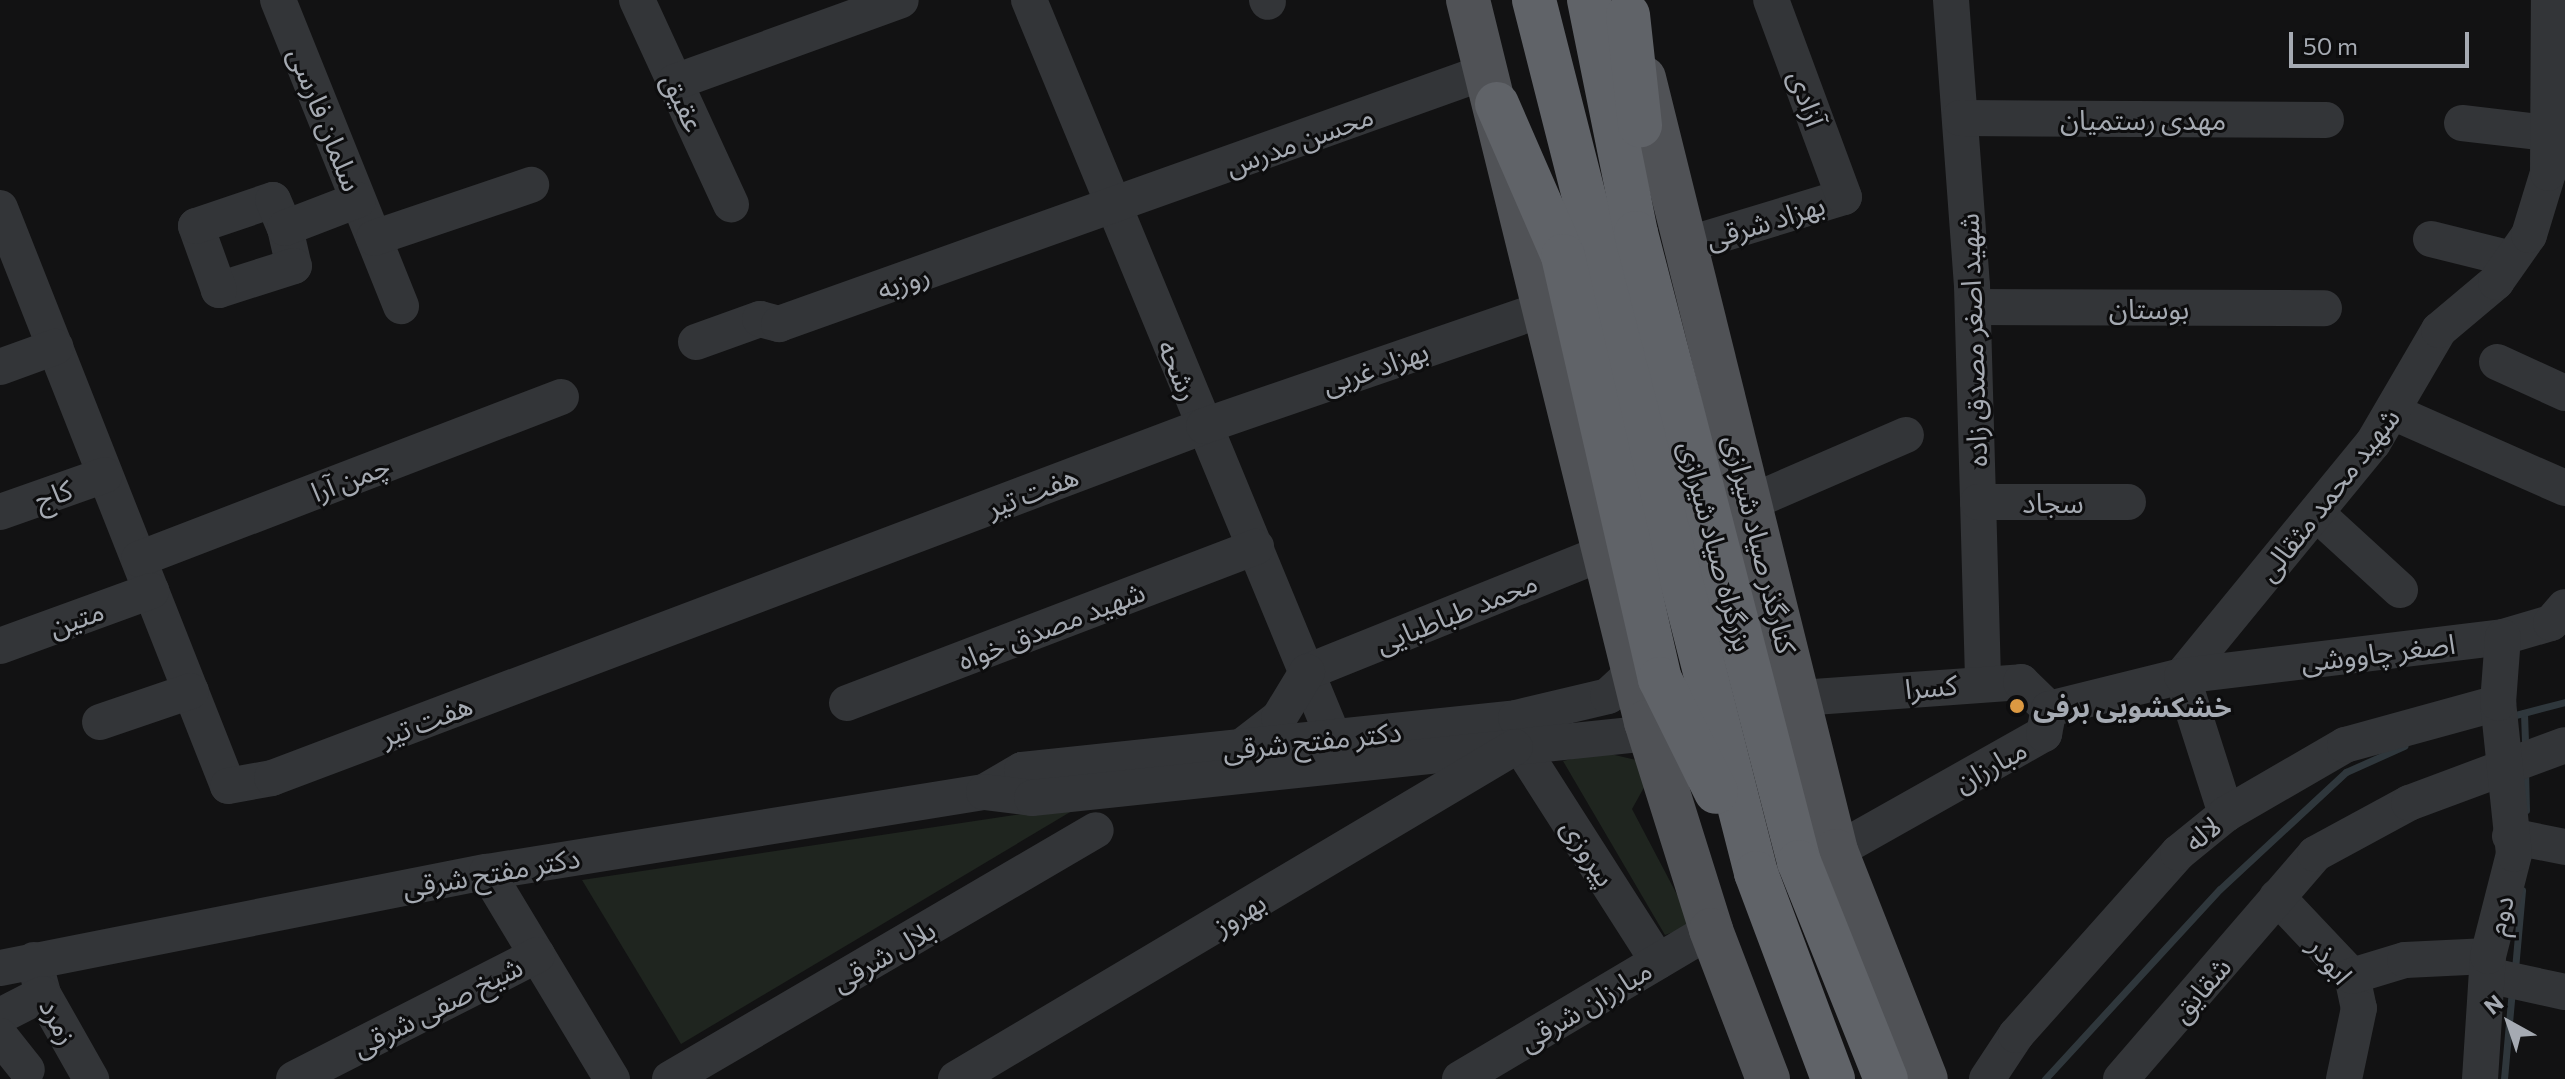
<!DOCTYPE html>
<html>
<head>
<meta charset="utf-8">
<style>
	body { margin:0 }
	#map { position:relative; width:2565px; height:1079px; overflow:hidden; background:#121213; font-family:Commissioner,"Noto Sans Arabic",sans-serif }
	div>[style] { position:absolute }
	.green>* { inset:0; background:#1f251f }
	.stream>* { height:7px; margin:-3.5px; padding:0 3.5px; transform-origin:3.5px; border-radius:3.5px; background:#2f373c }
	.minor>* { height:36px; margin:-18px; padding:0 18px; transform-origin:18px; border-radius:18px; background:#333538 }
	.major>* { height:44px; margin:-22px; padding:0 22px; transform-origin:22px; border-radius:22px; background:#505256 }
	.highway>* { height:44px; margin:-22px; padding:0 22px; transform-origin:22px; border-radius:22px; background:#606368 }
	.dots>* { width:22px; height:22px; translate:-50% -50%; box-sizing:border-box; border:4px solid #0d0d0e; border-radius:50% }
	span { translate:-50% -50%; white-space:nowrap; text-align:center; line-height:1.15; -webkit-text-stroke:6px #0d0d0e; paint-order:stroke }
	.street-label { font-size:28px; color:#a5aab2 }
	.poi-label { font-size:28px; color:#a5aab2; font-weight:700 }
	.left { translate:0 -50%; text-align:left }
	.north { position:absolute; left:2469px; top:983px; width:80px; height:80px; -webkit-text-stroke:6px #0d0d0e; paint-order:stroke; rotate:320deg; font-size:22px; font-weight:700; line-height:32px; text-align:center; color:#a5aab2 }
	.north::after { content:''; display:block; margin:auto; width:28px; height:36px; background:#a5aab2; clip-path:polygon(50% 0,100% 100%,50% 72%,0 100%) }
	.scale { position:absolute; left:2289px; top:32px; width:180px; height:36px; box-sizing:border-box; border:4px solid #a5aab2; border-top:0; padding-left:10px; font-size:24px; line-height:28px; white-space:nowrap; color:#a5aab2; -webkit-text-stroke:6px #0d0d0e; paint-order:stroke }
</style>
</head>
<body>
<div id="map">
	<div class="green">
		<div style="clip-path:polygon(1602px 752px,1636px 760px,1647px 782px,1632px 809px,1693px 925px,1665px 935px,1563px 761px)"></div>
		<div style="clip-path:polygon(1082px 805px,681px 1044px,582px 880px)"></div>
	</div>
	<div class="stream">
		<div style="left:2524px;top:713px;width:37px;rotate:88deg"></div>
		<div style="left:2508px;top:717px;width:59px;rotate:-14.7deg"></div>
		<div style="left:2525px;top:770px;width:40px;rotate:88.6deg"></div>
		<div style="left:2515px;top:969px;width:79px;rotate:-84.9deg"></div>
		<div style="left:2045px;top:1079px;width:258px;rotate:-47.4deg"></div>
		<div style="left:2220px;top:889px;width:172px;rotate:-42.9deg"></div>
		<div style="left:2346px;top:772px;width:64px;rotate:-24.1deg"></div>
		<div style="left:2504px;top:1079px;width:89px;rotate:-84.9deg"></div>
	</div>
	<div class="minor">
		<div style="left:278px;top:0;width:330px;rotate:68.1deg"></div>
		<div style="left:637px;top:0;width:225px;rotate:65.3deg"></div>
		<div style="left:1029px;top:0;width:825px;rotate:67.57deg"></div>
		<div style="left:1267px;top:0;width:2px;rotate:63deg"></div>
		<div style="left:1951px;top:0;width:286px;rotate:85.8deg"></div>
		<div style="left:1972px;top:285px;width:396px;rotate:88.4deg"></div>
		<div style="left:675px;top:82px;width:240px;rotate:-19.9deg"></div>
		<div style="left:1960px;top:118px;width:366px;rotate:0.3deg"></div>
		<div style="left:2462px;top:123px;width:86px;rotate:6.7deg"></div>
		<div style="left:0;top:208px;width:621px;rotate:68.47deg"></div>
		<div style="left:228px;top:786px;width:45px;rotate:-10.3deg"></div>
		<div style="left:272px;top:778px;width:996px;rotate:-20.69deg"></div>
		<div style="left:1204px;top:426px;width:362px;rotate:-19deg"></div>
		<div style="left:285px;top:228px;width:39px;rotate:77deg"></div>
		<div style="left:294px;top:266px;width:79px;rotate:162.3deg"></div>
		<div style="left:219px;top:290px;width:68px;rotate:-109.8deg"></div>
		<div style="left:196px;top:226px;width:81px;rotate:-18.7deg"></div>
		<div style="left:273px;top:200px;width:30px;rotate:67deg"></div>
		<div style="left:285px;top:228px;width:78px;rotate:-21deg"></div>
		<div style="left:374px;top:238px;width:166px;rotate:-18.7deg"></div>
		<div style="left:2431px;top:239px;width:82px;rotate:14deg"></div>
		<div style="left:1686px;top:245px;width:165px;rotate:-16.9deg"></div>
		<div style="left:1844px;top:197px;width:210px;rotate:-110.3deg"></div>
		<div style="left:1973px;top:307px;width:351px;rotate:0.2deg"></div>
		<div style="left:696px;top:342px;width:68px;rotate:-19.8deg"></div>
		<div style="left:760px;top:319px;width:20px;rotate:15deg"></div>
		<div style="left:779px;top:324px;width:753px;rotate:-19.64deg"></div>
		<div style="left:2497px;top:362px;width:75px;rotate:24.5deg"></div>
		<div style="left:0;top:367px;width:59px;rotate:-20deg"></div>
		<div style="left:2395px;top:413px;width:186px;rotate:23.8deg"></div>
		<div style="left:1978px;top:502px;width:150px"></div>
		<div style="left:1749px;top:503px;width:171px;rotate:-23.4deg"></div>
		<div style="left:0;top:512px;width:111px;rotate:-19.4deg"></div>
		<div style="left:2316px;top:513px;width:114px;rotate:42.5deg"></div>
		<div style="left:139px;top:559px;width:452px;rotate:-21deg"></div>
		<div style="left:0;top:646px;width:161px;rotate:-20deg"></div>
		<div style="left:1307px;top:672px;width:321px;rotate:-21.9deg"></div>
		<div style="left:2182px;top:676px;width:301px;rotate:-50.7deg"></div>
		<div style="left:2373px;top:443px;width:131px;rotate:-59.7deg"></div>
		<div style="left:2439px;top:330px;width:75px;rotate:-40.1deg"></div>
		<div style="left:2496px;top:282px;width:57px;rotate:-54.9deg"></div>
		<div style="left:2529px;top:235px;width:65px;rotate:-73deg"></div>
		<div style="left:2548px;top:173px;width:173px;rotate:-89.7deg"></div>
		<div style="left:2182px;top:676px;width:145px;rotate:72.3deg"></div>
		<div style="left:1800px;top:698px;width:222px;rotate:-4.1deg"></div>
		<div style="left:2021px;top:682px;width:39px;rotate:44deg"></div>
		<div style="left:847px;top:703px;width:438px;rotate:-20.9deg"></div>
		<div style="left:2049px;top:709px;width:137px;rotate:-13.9deg"></div>
		<div style="left:2182px;top:676px;width:323px;rotate:-6.9deg"></div>
		<div style="left:2503px;top:637px;width:50px;rotate:-16.3deg"></div>
		<div style="left:2551px;top:623px;width:21px;rotate:-49deg"></div>
		<div style="left:100px;top:722px;width:96px;rotate:-18.8deg"></div>
		<div style="left:1517px;top:724px;width:20px;rotate:84deg"></div>
		<div style="left:1519px;top:744px;width:258px;rotate:57.4deg"></div>
		<div style="left:1240px;top:748px;width:49px;rotate:-37.6deg"></div>
		<div style="left:1279px;top:718px;width:54px;rotate:-58.7deg"></div>
		<div style="left:984px;top:792px;width:44px;rotate:-30.1deg"></div>
		<div style="left:1022px;top:770px;width:497px;rotate:-6deg"></div>
		<div style="left:1516px;top:718px;width:95px;rotate:-13.4deg"></div>
		<div style="left:1608px;top:696px;width:35px;rotate:-43deg"></div>
		<div style="left:2510px;top:836px;width:56px;rotate:11.3deg"></div>
		<div style="left:1836px;top:851px;width:239px;rotate:-29.4deg"></div>
		<div style="left:2044px;top:734px;width:25px;rotate:-79deg"></div>
		<div style="left:487px;top:872px;width:242px;rotate:58.9deg"></div>
		<div style="left:2277px;top:897px;width:109px;rotate:46.5deg"></div>
		<div style="left:2352px;top:976px;width:33px;rotate:78deg"></div>
		<div style="left:2359px;top:1008px;width:73px;rotate:101.9deg"></div>
		<div style="left:34px;top:960px;width:35px;rotate:75deg"></div>
		<div style="left:43px;top:994px;width:98px;rotate:60.5deg"></div>
		<div style="left:0;top:968px;width:496px;rotate:-11.2deg"></div>
		<div style="left:487px;top:872px;width:503px;rotate:-9.14deg"></div>
		<div style="left:984px;top:792px;width:48px;rotate:7.1deg"></div>
		<div style="left:1032px;top:798px;width:620px;rotate:-6.01deg"></div>
		<div style="left:2487px;top:975px;width:80px;rotate:12.3deg"></div>
		<div style="left:2352px;top:976px;width:55px;rotate:-16.8deg"></div>
		<div style="left:2405px;top:960px;width:83px;rotate:-2.8deg"></div>
		<div style="left:0;top:1016px;width:48px;rotate:-27.1deg"></div>
		<div style="left:0;top:1036px;width:43px;rotate:51.5deg"></div>
		<div style="left:294px;top:1079px;width:273px;rotate:-27deg"></div>
		<div style="left:670px;top:1079px;width:493px;rotate:-30.3deg"></div>
		<div style="left:956px;top:1079px;width:650px;rotate:-30.71deg"></div>
		<div style="left:1460px;top:1079px;width:292px;rotate:-30.7deg"></div>
		<div style="left:1987px;top:1079px;width:53px;rotate:-56.6deg"></div>
		<div style="left:2016px;top:1035px;width:244px;rotate:-48.3deg"></div>
		<div style="left:2178px;top:853px;width:62px;rotate:-39.1deg"></div>
		<div style="left:2226px;top:814px;width:138px;rotate:-30.1deg"></div>
		<div style="left:2345px;top:745px;width:159px;rotate:-15.4deg"></div>
		<div style="left:2121px;top:1079px;width:297px;rotate:-49.2deg"></div>
		<div style="left:2315px;top:854px;width:107px;rotate:-28.5deg"></div>
		<div style="left:2409px;top:803px;width:166px;rotate:-20.4deg"></div>
		<div style="left:2480px;top:1079px;width:123px;rotate:-86.3deg"></div>
		<div style="left:2488px;top:956px;width:105px;rotate:-75.7deg"></div>
		<div style="left:2514px;top:854px;width:152px;rotate:-96deg"></div>
		<div style="left:2498px;top:703px;width:66px;rotate:-85.7deg"></div>
	</div>
	<div class="major">
		<div style="left:1468px;top:0;width:744px;rotate:76.15deg"></div>
		<div style="left:1646px;top:722px;width:218px;rotate:72.6deg"></div>
		<div style="left:1711px;top:930px;width:160px;rotate:69.1deg"></div>
		<div style="left:1644px;top:78px;width:796px;rotate:76.05deg"></div>
		<div style="left:1836px;top:851px;width:245px;rotate:68.5deg"></div>
	</div>
	<div class="highway">
		<div style="left:1534px;top:0;width:901px;rotate:75.73deg"></div>
		<div style="left:1756px;top:873px;width:220px;rotate:69.5deg"></div>
		<div style="left:1589px;top:0;width:238px;rotate:78.6deg"></div>
		<div style="left:1636px;top:233px;width:650px;rotate:75.47deg"></div>
		<div style="left:1799px;top:862px;width:234px;rotate:68.2deg"></div>
		<div style="left:1628px;top:15px;width:111px;rotate:83.8deg"></div>
		<div style="left:1497px;top:104px;width:166px;rotate:66.5deg"></div>
		<div style="left:1563px;top:256px;width:434px;rotate:77.1deg"></div>
		<div style="left:1660px;top:679px;width:126px;rotate:63.6deg"></div>
	</div>
	<div class="dots">
		<div style="left:2017px;top:706px;background:#dc9942"></div>
	</div>
	<div class="street-label">
		<span style="left:1808px;top:98px;rotate:70deg">آزادی</span>
		<span style="left:684px;top:102px;rotate:65deg">عقیق</span>
		<span style="left:326px;top:119px;rotate:68deg">سلمان فارسی</span>
		<span style="left:2143px;top:119px">مهدی رستمیان</span>
		<span style="left:1299px;top:140px;rotate:-20deg">محسن مدرس</span>
		<span style="left:1765px;top:221px;rotate:-17deg">بهزاد شرقی</span>
		<span style="left:903px;top:281px;rotate:-19deg">روزبه</span>
		<span style="left:2149px;top:308px">بوستان</span>
		<span style="left:1972px;top:340px;rotate:-92deg">شهید اصغر مصدق زاده</span>
		<span style="left:1375px;top:367px;rotate:-19deg">بهزاد غربی</span>
		<span style="left:1179px;top:370px;rotate:67deg">رشحه</span>
		<span style="left:350px;top:478px;rotate:-21deg">چمن آرا</span>
		<span style="left:1032px;top:491px;rotate:-21deg">هفت تیر</span>
		<span style="left:53px;top:494px;rotate:-20deg">کاج</span>
		<span style="left:2328px;top:494px;rotate:-52deg">شهید محمد مثقالی</span>
		<span style="left:2053px;top:502px">سجاد</span>
		<span style="left:1761px;top:544px;rotate:76deg">کنارگذر صیاد شیرازی</span>
		<span style="left:1717px;top:546px;rotate:75deg">بزرگراه صیاد شیرازی</span>
		<span style="left:1456px;top:612px;rotate:-22deg">محمد طباطبایی</span>
		<span style="left:76px;top:618px;rotate:-20deg">متین</span>
		<span style="left:1051px;top:625px;rotate:-21deg">شهید مصدق خواه</span>
		<span style="left:2378px;top:652px;rotate:-7deg">اصغر چاووشی</span>
		<span style="left:1931px;top:686px;rotate:-5deg">کسرا</span>
		<span style="left:426px;top:720px;rotate:-21deg">هفت تیر</span>
		<span style="left:1312px;top:740px;rotate:-6deg">دکتر مفتح شرقی</span>
		<span style="left:1990px;top:765px;rotate:-29deg">مبارزان</span>
		<span style="left:2202px;top:833px;rotate:-39deg">لاله</span>
		<span style="left:1589px;top:852px;rotate:57deg">پیروزی</span>
		<span style="left:491px;top:872px;rotate:-10deg">دکتر مفتح شرقی</span>
		<span style="left:1239px;top:913px;rotate:-31deg">بهروز</span>
		<span style="left:2499px;top:915px;rotate:-76deg">دوم</span>
		<span style="left:883px;top:955px;rotate:-30deg">بلال شرقی</span>
		<span style="left:2331px;top:960px;rotate:51deg">ابوذر</span>
		<span style="left:2200px;top:989px;rotate:-49deg">شقایق</span>
		<span style="left:1585px;top:1005px;rotate:-31deg">مبارزان شرقی</span>
		<span style="left:437px;top:1006px;rotate:-27deg">شیخ صفی شرقی</span>
		<span style="left:59px;top:1021px;rotate:62deg">زمرد</span>
	</div>
	<div class="poi-label">
		<span class="left" style="left:2033px;top:706px">خشکشویی برفی</span>
	</div>
	<div class="north">N</div>
	<div class="scale">50 m</div>
</div>
</body>
</html>
